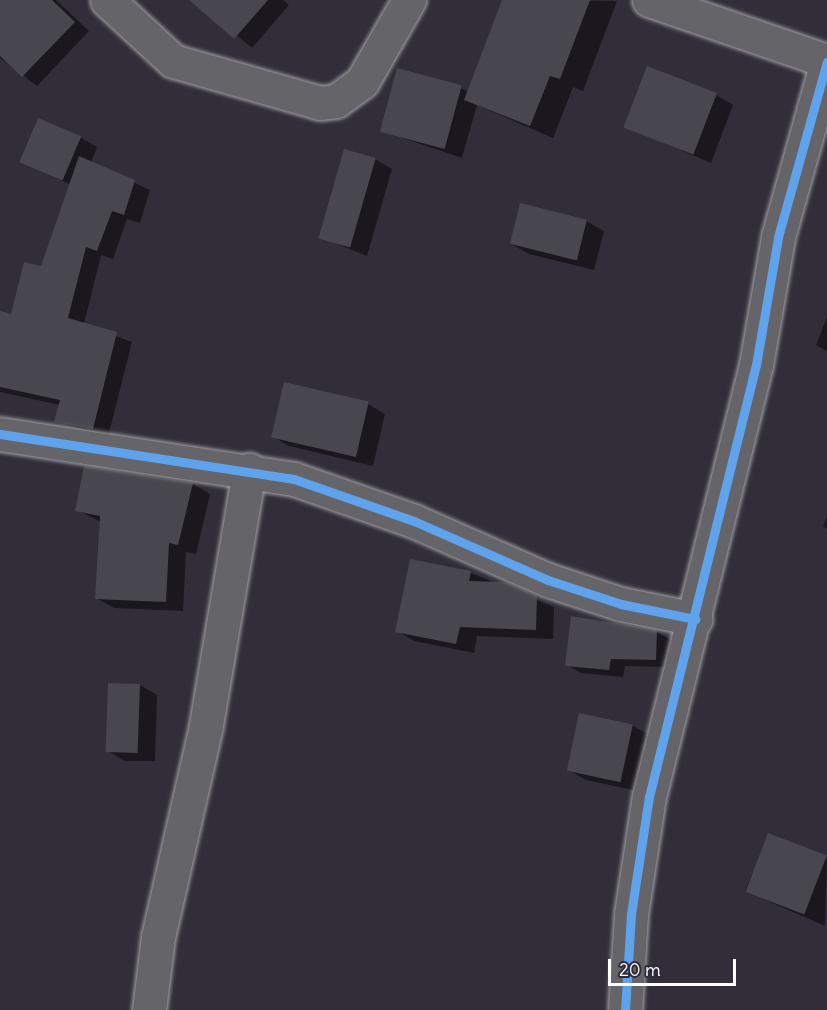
<!DOCTYPE html>
<html>
<head>
<meta charset="utf-8">
<style>
	body { margin:0 }
	#map { position:relative; width:827px; height:1010px; overflow:hidden; background:#312e39; font-family:Delius,sans-serif }
	div>[style] { position:absolute }
	.shadow>* { inset:0; background:#0007 }
	.building>* { inset:0; background:#48464e; transform-origin:0 0 }
	.roads { filter:drop-shadow(0 0 2px #a2a1a6) drop-shadow(0 0 2px #a2a1a6) }
	.minor>* { height:33px; margin:-16.5px; padding:0 16.5px; transform-origin:16.5px; border-radius:16.5px; background:#656469 }
	.cycleway>* { height:9px; margin:-4.5px; padding:0 4.5px; transform-origin:4.5px; border-radius:4.5px; background:#60a3ed }
	span { translate:-50% -50%; white-space:nowrap; text-align:center; line-height:1.15; -webkit-text-stroke:6px #2f2a3d; paint-order:stroke }
	.scale { position:absolute; left:608px; top:959px; width:128px; height:27px; box-sizing:border-box; border:3px solid #fff; border-top:0; padding-left:8px; font-size:18px; line-height:21px; white-space:nowrap; color:#fff; -webkit-text-stroke:4px #2f2a3d; paint-order:stroke }
</style>
</head>
<body>
<div id="map">
	<div class="shadow">
		<div style="clip-path:polygon(0 0,56px 0,89px 31px,37px 86px,0 58px)"></div>
		<div style="clip-path:polygon(194px 0,283px 0,289px 5px,252px 48px)"></div>
		<div style="clip-path:polygon(504px 0,617px 1px,583px 91px,573px 87px,553px 138px,477px 105px,462px 158px,382px 131px,461px 88px,469px 92px)"></div>
		<div style="clip-path:polygon(716px 95px,733px 105px,711px 163px,625px 126px)"></div>
		<div style="clip-path:polygon(80px 137px,97px 147px,91px 162px,150px 190px,140px 223px,127px 219px,113px 259px,101px 255px,84px 324px,132px 342px,108px 437px,56px 421px,60px 405px,0 392px,0 313px,12px 316px,42px 268px,71px 185px,21px 161px)"></div>
		<div style="clip-path:polygon(375px 159px,392px 169px,367px 256px,319px 237px)"></div>
		<div style="clip-path:polygon(586px 221px,604px 231px,594px 270px,529px 254px,511px 244px)"></div>
		<div style="clip-path:polygon(827px 317px,827px 351px,816px 345px)"></div>
		<div style="clip-path:polygon(368px 404px,385px 414px,373px 466px,289px 446px,272px 436px)"></div>
		<div style="clip-path:polygon(193px 484px,210px 494px,196px 554px,186px 552px,183px 611px,114px 608px,96px 598px,101px 522px,77px 510px)"></div>
		<div style="clip-path:polygon(827px 517px,827px 529px,823px 526px)"></div>
		<div style="clip-path:polygon(471px 573px,554px 607px,553px 639px,477px 636px,474px 653px,414px 641px,397px 631px)"></div>
		<div style="clip-path:polygon(657px 632px,671px 640px,670px 667px,625px 666px,623px 677px,581px 673px,567px 665px)"></div>
		<div style="clip-path:polygon(140px 685px,157px 695px,155px 761px,125px 761px,108px 751px)"></div>
		<div style="clip-path:polygon(632px 725px,649px 735px,638px 791px,586px 780px,568px 770px)"></div>
		<div style="clip-path:polygon(769px 835px,827px 858px,825px 926px,745px 891px)"></div>
	</div>
	<div class="building">
		<div style="clip-path:polygon(0 0,52px 0,75px 22px,22px 77px,0 56px)"></div>
		<div style="clip-path:polygon(189px 0,268px 0,234px 39px)"></div>
		<div style="clip-path:polygon(502px 0,590px 0,560px 79px,550px 76px,530px 126px,464px 100px)"></div>
		<div style="left:647px;top:66px;width:75px;height:66px;rotate:21deg"></div>
		<div style="left:397px;top:68px;width:67px;height:66px;rotate:15deg"></div>
		<div style="left:38px;top:118px;width:47px;height:48px;rotate:23deg"></div>
		<div style="left:344px;top:149px;width:33px;height:93px;rotate:16deg"></div>
		<div style="clip-path:polygon(79px 156px,135px 180px,124px 215px,112px 211px,97px 251px,86px 247px,68px 318px,117px 332px,93px 429px,54px 422px,60px 400px,0 387px,0 311px,11px 314px,24px 262px,41px 266px)"></div>
		<div style="left:520px;top:203px;width:69px;height:42px;rotate:14deg"></div>
		<div style="left:284px;top:382px;width:87px;height:57px;rotate:13deg"></div>
		<div style="clip-path:polygon(84px 466px,193px 483px,178px 545px,169px 543px,166px 602px,95px 599px,100px 516px,75px 511px)"></div>
		<div style="clip-path:polygon(410px 559px,471px 571px,469px 581px,506px 582px,537px 596px,536px 630px,460px 627px,456px 644px,395px 632px)"></div>
		<div style="clip-path:polygon(571px 616px,657px 630px,656px 660px,611px 659px,609px 670px,565px 666px)"></div>
		<div style="left:108px;top:683px;width:32px;height:69px;rotate:2deg"></div>
		<div style="left:579px;top:713px;width:55px;height:59px;rotate:12deg"></div>
		<div style="left:768px;top:833px;width:63px;height:63px;rotate:21deg"></div>
	</div>
	<div class="roads">
		<div class="minor">
			<div style="left:107px;top:0;width:90px;rotate:42.7deg"></div>
			<div style="left:173px;top:61px;width:153px;rotate:15.9deg"></div>
			<div style="left:320px;top:103px;width:16px;rotate:-7deg"></div>
			<div style="left:336px;top:101px;width:32px;rotate:-36deg"></div>
			<div style="left:362px;top:82px;width:95px;rotate:-60.2deg"></div>
			<div style="left:649px;top:0;width:188px;rotate:18.9deg"></div>
			<div style="left:0;top:434px;width:297px;rotate:8.7deg"></div>
			<div style="left:294px;top:479px;width:127px;rotate:19.3deg"></div>
			<div style="left:414px;top:521px;width:146px;rotate:23.8deg"></div>
			<div style="left:548px;top:580px;width:77px;rotate:18.2deg"></div>
			<div style="left:621px;top:604px;width:76px;rotate:11.5deg"></div>
			<div style="left:149px;top:1010px;width:74px;rotate:-83deg"></div>
			<div style="left:158px;top:937px;width:217px;rotate:-77.2deg"></div>
			<div style="left:206px;top:725px;width:259px;rotate:-80.4deg"></div>
			<div style="left:625px;top:1010px;width:96px;rotate:-86.4deg"></div>
			<div style="left:631px;top:914px;width:118px;rotate:-81.3deg"></div>
			<div style="left:649px;top:797px;width:445px;rotate:-76.1deg"></div>
			<div style="left:756px;top:365px;width:130px;rotate:-80.2deg"></div>
			<div style="left:778px;top:237px;width:182px;rotate:-74.4deg"></div>
		</div>
	</div>
	<div class="cycleway">
		<div style="left:0;top:434px;width:297px;rotate:8.7deg"></div>
		<div style="left:294px;top:479px;width:127px;rotate:19.3deg"></div>
		<div style="left:414px;top:521px;width:146px;rotate:23.8deg"></div>
		<div style="left:548px;top:580px;width:77px;rotate:18.2deg"></div>
		<div style="left:621px;top:604px;width:76px;rotate:11.5deg"></div>
		<div style="left:625px;top:1010px;width:96px;rotate:-86.4deg"></div>
		<div style="left:631px;top:914px;width:118px;rotate:-81.3deg"></div>
		<div style="left:649px;top:797px;width:445px;rotate:-76.1deg"></div>
		<div style="left:756px;top:365px;width:130px;rotate:-80.2deg"></div>
		<div style="left:778px;top:237px;width:182px;rotate:-74.4deg"></div>
	</div>
	<div class="scale">20 m</div>
</div>
</body>
</html>
